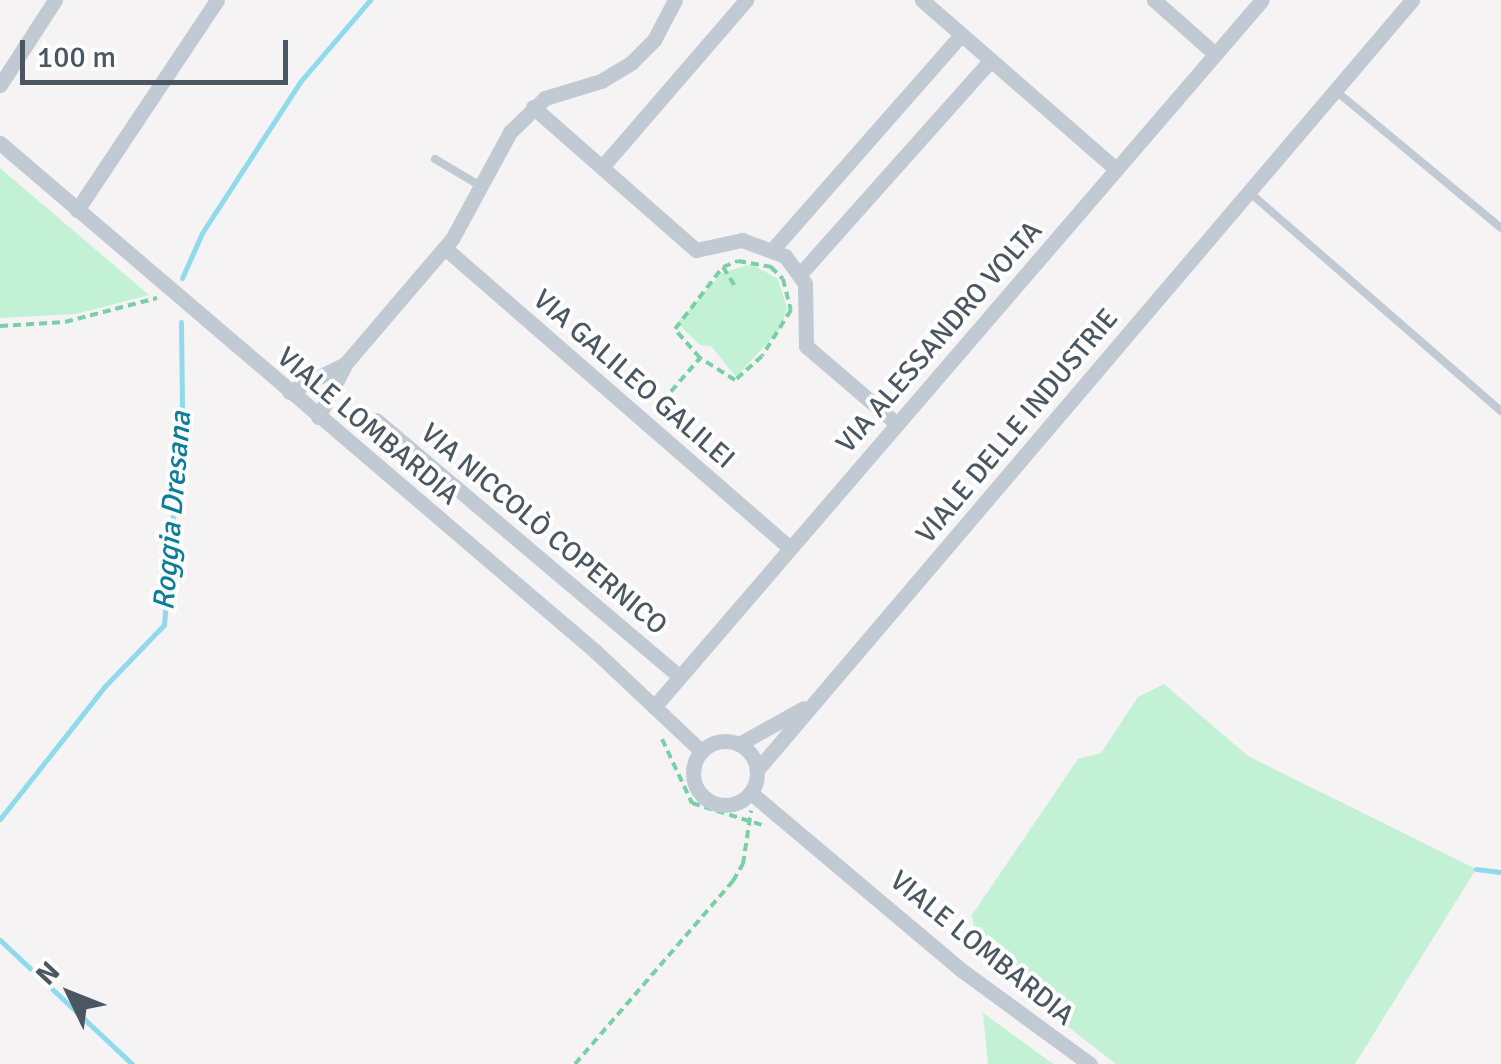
<!DOCTYPE html>
<html>
<head>
<meta charset="utf-8">
<style>
	body { margin:0 }
	#map { position:relative; width:1501px; height:1064px; overflow:hidden; background:#f5f3f3; font-family:Signika,sans-serif }
	div>[style] { position:absolute }
	.green>* { inset:0; background:#c3f1d5 }
	.stream>* { height:5px; margin:-2.5px; padding:0 2.5px; transform-origin:2.5px; border-radius:2.5px; background:#90daee }
	.path>* { height:4px; margin-top:-2px; transform-origin:0; background:repeating-linear-gradient(90deg,#7ad0a6 0 8px,transparent 0 13px) }
	.lane>* { height:8px; margin:-4px; padding:0 4px; transform-origin:4px; border-radius:4px; background:#c1cad2 }
	.street>* { height:15px; margin:-7.5px; padding:0 7.5px; transform-origin:7.5px; border-radius:7.5px; background:#c1cad2 }
	.street>.ring { margin:-7.5px; padding:0; box-sizing:content-box; background:none; border:15px solid #c1cad2; border-radius:50% }
	span { translate:-50% -50%; white-space:nowrap; text-align:center; line-height:1.15; -webkit-text-stroke:8px #fff; paint-order:stroke }
	.street-label { font-size:28px; color:#4a5661 }
	.water-label { font-size:30px; color:#0c7c9b; font-style:italic }
	.north { position:absolute; left:20px; top:944px; width:100px; height:100px; -webkit-text-stroke:8px #fff; paint-order:stroke; rotate:313deg; font-size:28px; font-weight:700; line-height:40px; text-align:center; color:#4a5661 }
	.north::after { content:''; display:block; margin:auto; width:35px; height:45px; background:#4a5661; clip-path:polygon(50% 0,100% 100%,50% 72%,0 100%) }
	.scale { position:absolute; left:20px; top:40px; width:268px; height:45px; box-sizing:border-box; border:5px solid #4a5661; border-top:0; padding-left:12px; font-size:30px; line-height:35px; white-space:nowrap; color:#4a5661; -webkit-text-stroke:8px #fff; paint-order:stroke }
</style>
</head>
<body>
<div id="map">
	<div class="green">
		<div style="clip-path:polygon(0 169px,0 168px,149px 295px,76px 314px,0 318px)"></div>
		<div style="clip-path:polygon(751px 264px,778px 279px,787px 308px,781px 328px,736px 377px,711px 346px,700px 345px,677px 323px,722px 273px)"></div>
		<div style="clip-path:polygon(1164px 684px,1248px 756px,1476px 869px,1355px 1064px,1116px 1064px,977px 956px,972px 915px,1078px 759px,1101px 753px,1138px 697px)"></div>
		<div style="clip-path:polygon(983px 1013px,1049px 1061px,1054px 1064px,988px 1064px)"></div>
	</div>
	<div class="stream">
		<div style="left:182px;top:278px;width:49px;rotate:-66deg"></div>
		<div style="left:202px;top:233px;width:180px;rotate:-57deg"></div>
		<div style="left:300px;top:82px;width:108px;rotate:-49.5deg"></div>
		<div style="left:0;top:819px;width:169px;rotate:-51.7deg"></div>
		<div style="left:105px;top:686px;width:85px;rotate:-46deg"></div>
		<div style="left:164px;top:625px;width:221px;rotate:-85.3deg"></div>
		<div style="left:182px;top:405px;width:83px;rotate:-90.7deg"></div>
		<div style="left:1476px;top:869px;width:25px;rotate:7deg"></div>
		<div style="left:0;top:940px;width:181px;rotate:43.2deg"></div>
	</div>
	<div class="path">
		<div style="left:738px;top:261px;width:34px;rotate:10deg"></div>
		<div style="left:771px;top:267px;width:17px;rotate:45deg"></div>
		<div style="left:783px;top:279px;width:32px;rotate:76deg"></div>
		<div style="left:791px;top:310px;width:54px;rotate:122.2deg"></div>
		<div style="left:762px;top:356px;width:36px;rotate:138deg"></div>
		<div style="left:735px;top:380px;width:41px;rotate:-147.8deg"></div>
		<div style="left:700px;top:358px;width:38px;rotate:-131deg"></div>
		<div style="left:675px;top:329px;width:78px;rotate:-52.3deg"></div>
		<div style="left:723px;top:267px;width:16px;rotate:-22deg"></div>
		<div style="left:723px;top:267px;width:25px;rotate:58deg"></div>
		<div style="left:0;top:326px;width:65px;rotate:-3.5deg"></div>
		<div style="left:65px;top:322px;width:95px;rotate:-14.6deg"></div>
		<div style="left:654px;top:411px;width:70px;rotate:-49deg"></div>
		<div style="left:662px;top:739px;width:71px;rotate:64.9deg"></div>
		<div style="left:692px;top:803px;width:73px;rotate:17.4deg"></div>
		<div style="left:575px;top:1064px;width:242px;rotate:-49.2deg"></div>
		<div style="left:733px;top:881px;width:20px;rotate:-60deg"></div>
		<div style="left:743px;top:864px;width:54px;rotate:-81.4deg"></div>
	</div>
	<div class="lane">
		<div style="left:1336px;top:91px;width:214px;rotate:39.7deg"></div>
		<div style="left:435px;top:159px;width:51px;rotate:30.6deg"></div>
		<div style="left:1249px;top:192px;width:334px;rotate:41deg"></div>
	</div>
	<div class="street">
		<div style="left:922px;top:0;width:257px;rotate:41.1deg"></div>
		<div style="left:1154px;top:0;width:81px;rotate:41.5deg"></div>
		<div style="left:0;top:85px;width:101px;rotate:-57.1deg"></div>
		<div style="left:533px;top:107px;width:217px;rotate:41.3deg"></div>
		<div style="left:696px;top:250px;width:47px;rotate:-12.3deg"></div>
		<div style="left:742px;top:240px;width:46px;rotate:20.4deg"></div>
		<div style="left:785px;top:256px;width:34px;rotate:54deg"></div>
		<div style="left:805px;top:284px;width:62px;rotate:89.1deg"></div>
		<div style="left:806px;top:346px;width:120px;rotate:40.6deg"></div>
		<div style="left:0;top:143px;width:782px;rotate:40.49deg"></div>
		<div style="left:595px;top:651px;width:146px;rotate:43.3deg"></div>
		<div style="left:602px;top:167px;width:221px;rotate:-49.2deg"></div>
		<div style="left:77px;top:210px;width:252px;rotate:-56.3deg"></div>
		<div style="left:446px;top:249px;width:454px;rotate:41deg"></div>
		<div style="left:773px;top:249px;width:285px;rotate:-48.7deg"></div>
		<div style="left:801px;top:273px;width:285px;rotate:-48.3deg"></div>
		<div style="left:289px;top:392px;width:60px;rotate:-26.6deg"></div>
		<div style="left:318px;top:417px;width:61px;rotate:-62.6deg"></div>
		<div style="left:346px;top:363px;width:163px;rotate:-49.5deg"></div>
		<div style="left:452px;top:239px;width:122px;rotate:-61.5deg"></div>
		<div style="left:510px;top:132px;width:49px;rotate:-44.2deg"></div>
		<div style="left:545px;top:98px;width:59px;rotate:-16.9deg"></div>
		<div style="left:601px;top:81px;width:35px;rotate:-31deg"></div>
		<div style="left:631px;top:63px;width:33px;rotate:-45deg"></div>
		<div style="left:654px;top:40px;width:45px;rotate:-62.3deg"></div>
		<div style="left:376px;top:420px;width:398px;rotate:40.2deg"></div>
		<div style="left:654px;top:707px;width:932px;rotate:-49.31deg"></div>
		<div class="ring" style="left:693px;top:741px;width:49px;height:49px"></div>
		<div style="left:739px;top:744px;width:74px;rotate:-29deg"></div>
		<div style="left:757px;top:770px;width:1011px;rotate:-49.61deg"></div>
		<div style="left:751px;top:793px;width:273px;rotate:40.1deg"></div>
		<div style="left:960px;top:969px;width:161px;rotate:36.2deg"></div>
	</div>
	<div class="street-label">
		<span style="left:939px;top:337px;rotate:-49deg">VIA ALESSANDRO VOLTA</span>
		<span style="left:634px;top:379px;rotate:41deg">VIA GALILEO GALILEI</span>
		<span style="left:368px;top:426px;rotate:40deg">VIALE LOMBARDIA</span>
		<span style="left:1017px;top:426px;rotate:-50deg">VIALE DELLE INDUSTRIE</span>
		<span style="left:544px;top:529px;rotate:40deg">VIA NICCOLÒ COPERNICO</span>
		<span style="left:982px;top:948px;rotate:39deg">VIALE LOMBARDIA</span>
	</div>
	<div class="water-label">
		<span style="left:173px;top:511px;rotate:-85deg">Roggia Dresana</span>
	</div>
	<div class="north">N</div>
	<div class="scale">100 m</div>
</div>
</body>
</html>
